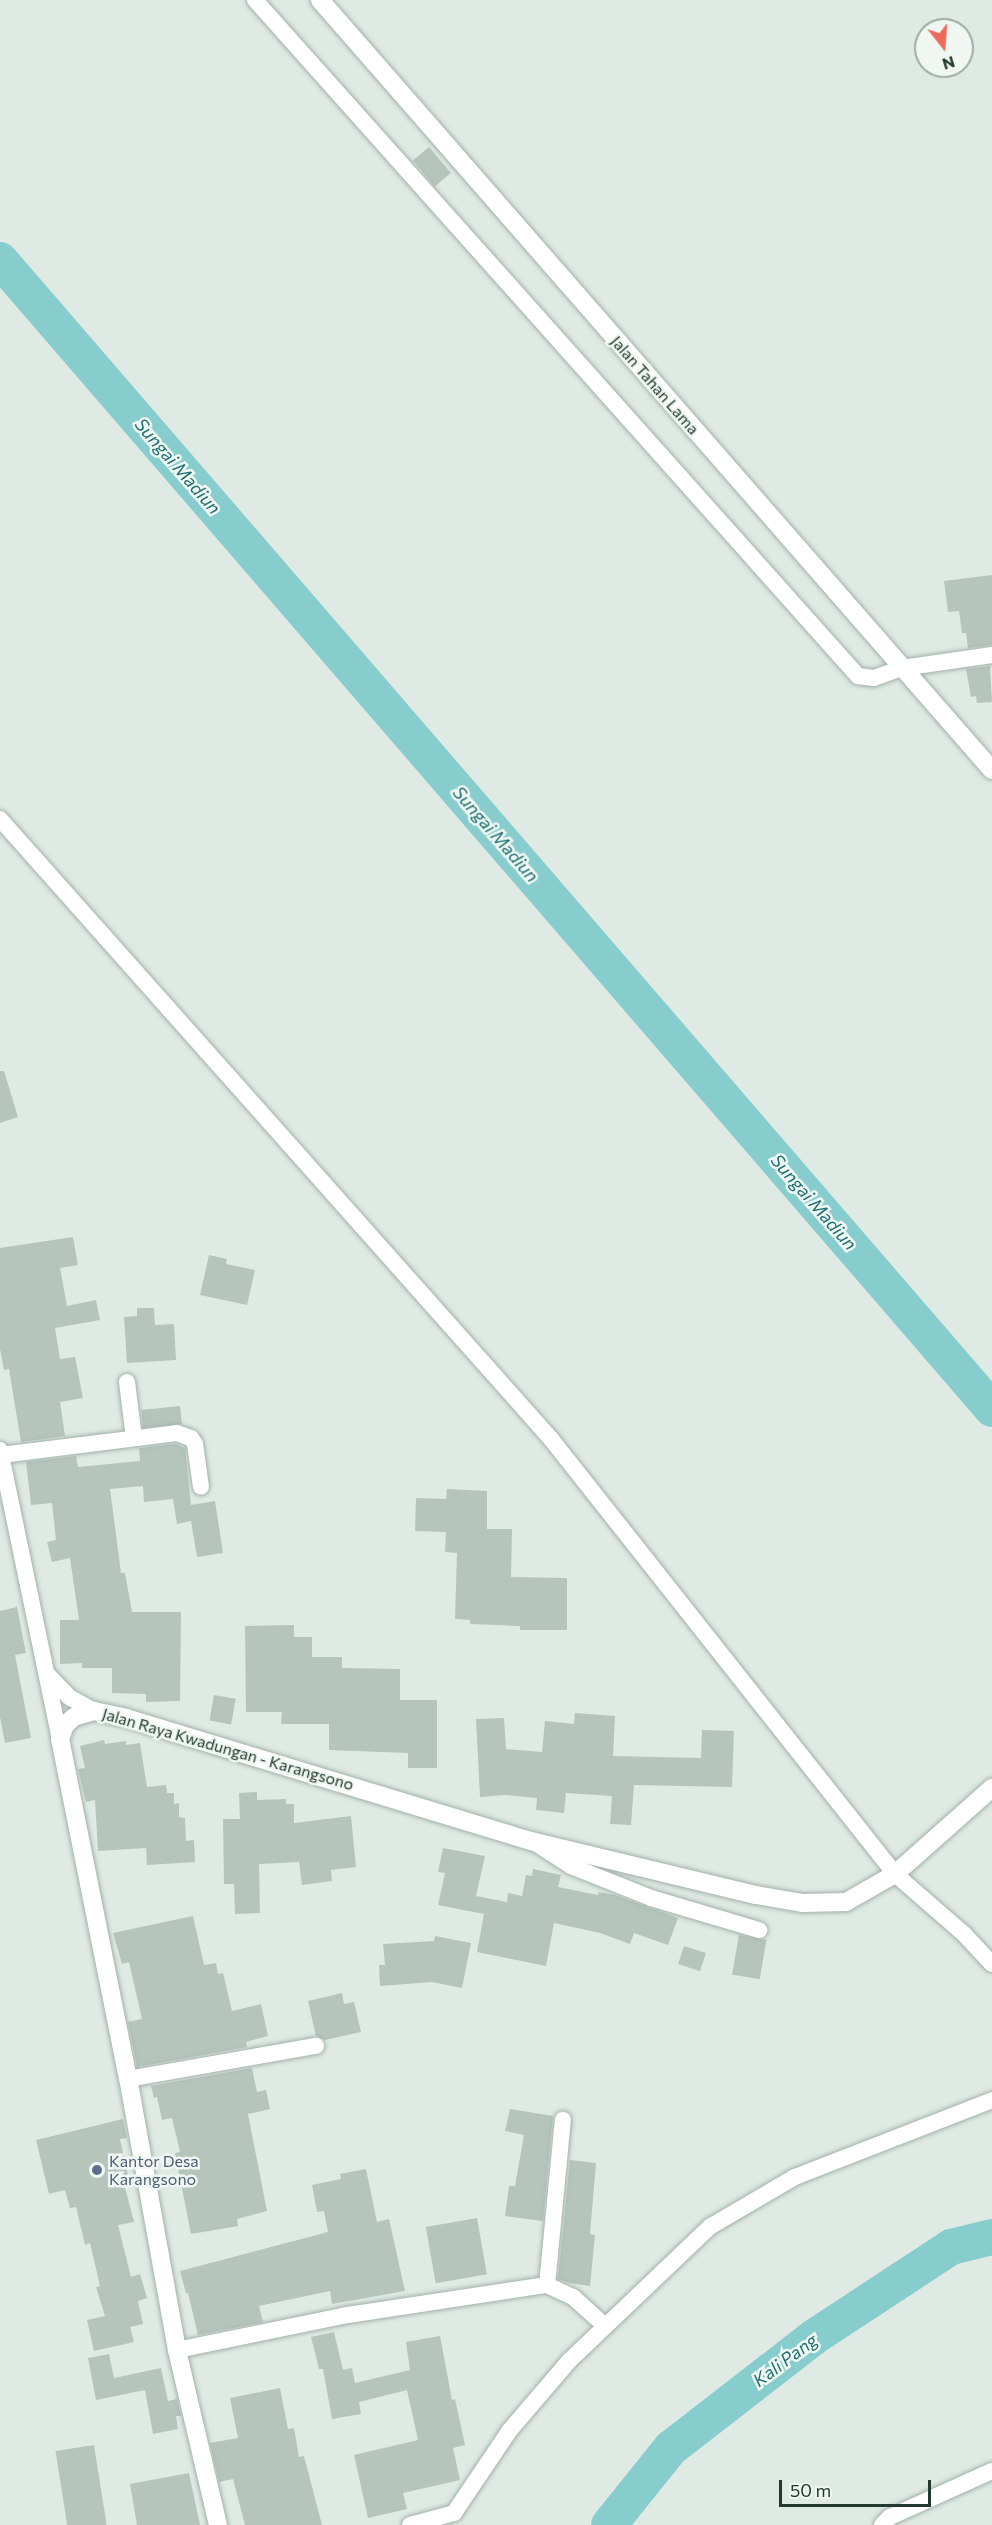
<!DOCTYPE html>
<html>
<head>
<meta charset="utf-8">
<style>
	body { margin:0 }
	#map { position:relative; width:992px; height:2525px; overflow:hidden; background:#dfeae4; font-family:Commissioner,sans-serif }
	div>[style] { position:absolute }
	.river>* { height:36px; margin:-18px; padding:0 18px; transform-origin:18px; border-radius:18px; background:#88cdce }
	.building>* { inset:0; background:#b5c5bc; transform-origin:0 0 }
	.roads { filter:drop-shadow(0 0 2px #a2b1aa) drop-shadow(0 0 2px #a2b1aa) }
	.street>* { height:16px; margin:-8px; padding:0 8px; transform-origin:8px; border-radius:8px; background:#fff }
	.secondary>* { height:18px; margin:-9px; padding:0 9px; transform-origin:9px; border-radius:9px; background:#fff }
	.dots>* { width:16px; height:16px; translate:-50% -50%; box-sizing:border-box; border:3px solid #f0f7f2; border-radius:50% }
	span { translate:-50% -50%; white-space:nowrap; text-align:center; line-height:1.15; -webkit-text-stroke:5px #f0f7f2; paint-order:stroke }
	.street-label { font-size:16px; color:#21392f }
	.service-label { font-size:16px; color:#4e5e75 }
	.left { translate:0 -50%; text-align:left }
	.water-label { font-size:18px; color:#1d7173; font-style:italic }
	.north { position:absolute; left:914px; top:18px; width:60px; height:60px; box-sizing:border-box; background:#f0f7f2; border:2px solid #9daba4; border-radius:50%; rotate:163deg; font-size:16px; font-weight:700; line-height:24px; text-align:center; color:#21392f }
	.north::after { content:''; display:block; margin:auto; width:21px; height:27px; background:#ed695a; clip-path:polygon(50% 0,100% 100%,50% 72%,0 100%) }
	.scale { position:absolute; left:779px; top:2480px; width:152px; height:27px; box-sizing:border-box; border:3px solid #21392f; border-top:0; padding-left:8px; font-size:18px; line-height:21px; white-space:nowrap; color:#21392f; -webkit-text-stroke:4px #f0f7f2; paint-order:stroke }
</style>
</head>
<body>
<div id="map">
	<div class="river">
		<div style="left:0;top:260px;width:1518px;rotate:49.19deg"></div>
		<div style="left:609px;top:2525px;width:99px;rotate:-51.2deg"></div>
		<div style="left:671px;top:2448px;width:181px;rotate:-37.8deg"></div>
		<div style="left:814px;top:2337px;width:164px;rotate:-33.3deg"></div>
		<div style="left:951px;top:2247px;width:42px;rotate:-13.7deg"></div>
	</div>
	<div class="building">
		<div style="left:429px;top:147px;width:34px;height:21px;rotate:50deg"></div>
		<div style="clip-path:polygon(992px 575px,992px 645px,968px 648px,966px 633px,962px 633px,959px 611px,948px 612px,944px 581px)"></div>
		<div style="clip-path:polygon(990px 666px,992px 702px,977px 703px,976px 696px,971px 697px,966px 669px)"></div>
		<div style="clip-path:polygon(0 1071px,4px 1071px,18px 1117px,0 1123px)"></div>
		<div style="clip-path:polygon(73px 1237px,78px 1265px,60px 1268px,67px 1306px,96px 1300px,100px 1320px,55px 1328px,60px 1359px,75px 1357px,83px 1398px,60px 1402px,65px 1436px,21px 1442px,9px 1369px,4px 1370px,0 1349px,0 1248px)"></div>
		<div style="clip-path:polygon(209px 1255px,227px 1259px,226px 1264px,255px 1270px,247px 1305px,200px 1295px)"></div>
		<div style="clip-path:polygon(137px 1308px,154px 1308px,155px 1325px,174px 1324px,176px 1360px,127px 1363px,124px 1317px,137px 1316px)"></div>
		<div style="left:180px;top:1406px;width:18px;height:39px;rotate:84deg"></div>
		<div style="clip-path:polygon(176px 1444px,185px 1448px,191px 1505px,215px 1501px,223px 1553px,197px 1557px,191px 1521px,177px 1524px,173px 1499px,144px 1502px,143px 1486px,110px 1489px,121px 1573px,125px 1573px,132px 1612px,181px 1612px,180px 1701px,146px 1702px,146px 1694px,112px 1693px,112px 1668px,82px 1668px,82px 1663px,60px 1664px,60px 1620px,79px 1620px,70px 1558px,52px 1562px,47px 1542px,56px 1540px,52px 1503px,31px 1505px,26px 1462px,76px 1456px,78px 1467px,140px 1461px,139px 1448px)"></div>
		<div style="clip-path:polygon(447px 1489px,487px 1491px,487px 1529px,512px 1529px,511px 1577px,567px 1578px,567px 1630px,520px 1630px,520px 1626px,470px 1624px,470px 1620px,455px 1619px,457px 1553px,445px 1552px,446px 1532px,415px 1531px,416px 1498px,446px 1499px)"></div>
		<div style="clip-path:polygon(17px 1607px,26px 1653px,15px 1655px,31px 1738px,5px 1743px,0 1717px,0 1611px)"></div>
		<div style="clip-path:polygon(294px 1625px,294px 1637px,312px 1637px,312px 1657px,342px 1657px,342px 1668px,400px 1669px,400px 1700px,437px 1700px,437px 1768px,408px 1768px,408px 1753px,329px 1750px,329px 1724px,281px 1724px,282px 1712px,246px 1712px,245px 1626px)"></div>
		<div style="left:214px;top:1695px;width:22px;height:26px;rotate:10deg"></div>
		<div style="clip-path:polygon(575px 1713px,615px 1716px,613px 1756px,701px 1758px,702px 1730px,734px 1731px,732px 1787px,634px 1785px,631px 1825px,610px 1824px,612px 1796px,566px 1793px,564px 1813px,536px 1810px,537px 1798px,505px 1795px,480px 1797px,476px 1719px,504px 1718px,506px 1749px,542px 1752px,545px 1721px,574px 1724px)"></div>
		<div style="clip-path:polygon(104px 1740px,105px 1744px,126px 1741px,126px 1745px,140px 1743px,147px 1787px,166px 1785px,167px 1793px,174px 1793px,174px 1804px,179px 1803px,179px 1817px,185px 1818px,186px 1841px,194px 1840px,195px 1862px,147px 1865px,146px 1848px,98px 1851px,95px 1800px,86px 1802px,78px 1769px,85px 1768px,80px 1746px)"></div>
		<div style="clip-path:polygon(257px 1792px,257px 1800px,286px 1799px,286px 1804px,294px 1804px,294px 1823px,351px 1816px,356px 1867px,331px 1870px,332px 1881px,302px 1885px,299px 1862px,259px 1864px,260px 1913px,235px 1914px,234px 1884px,224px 1884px,223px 1819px,240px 1819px,239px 1793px)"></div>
		<div style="clip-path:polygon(443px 1848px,485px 1856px,476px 1896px,507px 1902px,508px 1893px,522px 1896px,526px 1875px,532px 1876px,533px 1869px,561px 1875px,558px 1887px,598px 1895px,599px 1892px,615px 1895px,678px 1918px,668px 1945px,634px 1933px,630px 1944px,600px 1933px,554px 1923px,546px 1966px,477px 1952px,484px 1914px,438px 1905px,445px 1873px,438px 1872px)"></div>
		<div style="clip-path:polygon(193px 1916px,204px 1965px,216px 1963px,218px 1974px,223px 1973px,232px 2011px,261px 2004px,268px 2036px,246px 2042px,247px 2047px,137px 2067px,128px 2022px,142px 2019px,129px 1962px,122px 1964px,113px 1933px)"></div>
		<div style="left:739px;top:1935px;width:28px;height:40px;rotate:10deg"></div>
		<div style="clip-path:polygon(435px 1936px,471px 1943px,462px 1988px,432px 1982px,380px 1986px,379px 1965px,385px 1965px,383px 1944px,434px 1941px)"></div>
		<div style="left:684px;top:1946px;width:23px;height:19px;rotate:18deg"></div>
		<div style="clip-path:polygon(342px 1993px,344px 2004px,354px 2002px,361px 2032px,325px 2040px,316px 2036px,308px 2001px)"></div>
		<div style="clip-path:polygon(252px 2068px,257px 2092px,266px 2090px,270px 2109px,248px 2114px,267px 2211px,237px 2219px,238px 2226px,191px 2234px,175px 2153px,180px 2152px,172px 2118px,162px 2120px,157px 2097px,154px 2098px,151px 2086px)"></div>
		<div style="clip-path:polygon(510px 2109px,553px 2116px,543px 2221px,505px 2216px,509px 2186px,515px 2186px,524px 2135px,505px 2131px)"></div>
		<div style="clip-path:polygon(123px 2119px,127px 2138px,120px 2139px,128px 2175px,122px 2176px,134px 2222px,118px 2225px,131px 2277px,140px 2274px,147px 2298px,138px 2301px,143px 2324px,130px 2327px,134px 2342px,94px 2351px,87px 2320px,105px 2316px,96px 2287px,100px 2286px,90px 2243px,85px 2245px,76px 2207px,70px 2208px,65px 2190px,49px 2194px,36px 2140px)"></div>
		<div style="clip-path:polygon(570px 2160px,596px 2163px,590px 2234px,595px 2235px,590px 2286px,569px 2283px,558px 2279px)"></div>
		<div style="clip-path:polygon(366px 2169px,377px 2222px,389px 2219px,405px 2291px,332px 2304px,330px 2291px,259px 2306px,263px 2322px,198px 2335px,188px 2293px,186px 2293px,180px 2271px,328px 2232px,324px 2211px,317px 2212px,312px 2185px,341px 2179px,340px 2174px)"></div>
		<div style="left:477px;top:2218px;width:57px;height:52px;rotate:80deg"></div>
		<div style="clip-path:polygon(334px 2332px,343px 2370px,352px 2368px,355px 2383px,410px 2370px,406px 2342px,440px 2336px,452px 2400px,455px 2399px,465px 2445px,453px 2448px,460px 2480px,403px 2493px,407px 2509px,368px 2518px,354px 2455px,418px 2440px,407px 2390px,359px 2402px,361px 2414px,332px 2419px,323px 2369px,319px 2369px,311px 2337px)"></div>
		<div style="clip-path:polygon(109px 2354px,114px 2378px,161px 2368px,168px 2401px,177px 2399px,181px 2416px,176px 2416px,178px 2429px,153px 2434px,145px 2390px,96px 2400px,88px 2358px)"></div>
		<div style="clip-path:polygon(280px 2388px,288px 2429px,294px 2428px,299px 2457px,304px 2456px,322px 2525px,245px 2525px,233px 2479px,219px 2482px,210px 2443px,238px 2438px,230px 2398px)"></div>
		<div style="left:94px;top:2445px;width:81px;height:39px;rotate:81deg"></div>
		<div style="clip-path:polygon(189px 2473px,200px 2525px,137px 2525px,130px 2484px)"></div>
	</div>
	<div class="roads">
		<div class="street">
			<div style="left:255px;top:0;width:906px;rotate:48.27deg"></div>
			<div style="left:858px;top:676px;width:16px;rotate:7deg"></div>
			<div style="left:874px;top:678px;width:30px;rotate:-20deg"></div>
			<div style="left:902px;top:668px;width:91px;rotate:-8.2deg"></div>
			<div style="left:0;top:819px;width:829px;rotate:48.37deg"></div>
			<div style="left:551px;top:1439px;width:555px;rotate:51.66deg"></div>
			<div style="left:895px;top:1874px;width:91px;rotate:41deg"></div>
			<div style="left:964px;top:1934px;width:41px;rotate:47deg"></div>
			<div style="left:127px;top:1382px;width:56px;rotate:82.9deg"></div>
			<div style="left:0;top:1450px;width:295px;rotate:78.3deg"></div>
			<div style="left:1px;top:1455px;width:177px;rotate:-7.1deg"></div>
			<div style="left:177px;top:1433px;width:15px;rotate:20deg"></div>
			<div style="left:191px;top:1438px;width:7px;rotate:56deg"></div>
			<div style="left:195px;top:1444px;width:43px;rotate:82.1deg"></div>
			<div style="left:48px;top:1675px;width:30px;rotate:46deg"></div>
			<div style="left:69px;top:1697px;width:29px;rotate:29deg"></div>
			<div style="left:537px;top:1844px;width:40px;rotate:32.9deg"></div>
			<div style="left:571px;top:1866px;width:86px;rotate:21.8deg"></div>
			<div style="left:651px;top:1898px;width:113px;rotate:16.5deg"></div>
			<div style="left:128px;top:2079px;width:191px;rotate:-10deg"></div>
			<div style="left:547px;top:2285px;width:166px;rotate:-84.5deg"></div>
			<div style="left:177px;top:2350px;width:175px;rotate:-11.6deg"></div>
			<div style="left:348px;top:2315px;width:201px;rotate:-8.6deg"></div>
			<div style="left:547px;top:2285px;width:29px;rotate:25deg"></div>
			<div style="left:573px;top:2297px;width:42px;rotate:42.1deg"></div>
			<div style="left:410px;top:2525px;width:46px;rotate:-15.3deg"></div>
			<div style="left:454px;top:2513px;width:100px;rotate:-56deg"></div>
			<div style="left:510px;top:2430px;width:91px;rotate:-49.5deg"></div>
			<div style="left:569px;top:2361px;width:196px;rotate:-43.6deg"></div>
			<div style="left:711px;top:2226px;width:97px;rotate:-30.3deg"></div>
			<div style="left:795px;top:2177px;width:212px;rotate:-21.3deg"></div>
			<div style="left:882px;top:2525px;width:11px;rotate:-45deg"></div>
			<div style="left:890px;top:2517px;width:112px;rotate:-24.3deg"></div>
		</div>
		<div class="secondary">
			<div style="left:320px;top:0;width:1022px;rotate:48.89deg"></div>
			<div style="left:218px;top:2525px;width:180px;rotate:-103.2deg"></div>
			<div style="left:177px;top:2350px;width:275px;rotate:-100.2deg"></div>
			<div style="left:128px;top:2079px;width:347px;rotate:-101.3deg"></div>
			<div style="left:60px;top:1739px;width:15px;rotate:-70deg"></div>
			<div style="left:65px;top:1725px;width:12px;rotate:-42deg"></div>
			<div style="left:74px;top:1717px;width:21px;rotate:-17deg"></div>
			<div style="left:94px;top:1711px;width:33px;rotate:12deg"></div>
			<div style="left:126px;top:1718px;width:423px;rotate:16.9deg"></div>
			<div style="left:531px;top:1841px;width:231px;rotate:13.5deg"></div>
			<div style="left:756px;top:1895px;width:48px;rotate:9.7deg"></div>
			<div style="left:803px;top:1903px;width:43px;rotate:-1.3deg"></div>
			<div style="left:846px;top:1902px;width:56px;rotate:-29.7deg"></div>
			<div style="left:895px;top:1874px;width:130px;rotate:-41.6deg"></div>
		</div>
	</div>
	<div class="dots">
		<div style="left:97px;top:2170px;background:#5c6f8a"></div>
	</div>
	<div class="street-label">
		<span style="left:655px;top:385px;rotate:49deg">Jalan Tahan Lama</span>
		<span style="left:228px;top:1749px;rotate:16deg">Jalan Raya Kwadungan - Karangsono</span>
	</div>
	<div class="service-label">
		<span class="left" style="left:109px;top:2170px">Kantor Desa<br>Karangsono</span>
	</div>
	<div class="water-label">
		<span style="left:178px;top:466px;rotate:49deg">Sungai Madiun</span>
		<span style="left:496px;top:834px;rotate:49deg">Sungai Madiun</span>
		<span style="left:814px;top:1202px;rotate:49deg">Sungai Madiun</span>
		<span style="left:785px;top:2360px;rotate:-37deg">Kali Pang</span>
	</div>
	<div class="north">N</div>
	<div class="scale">50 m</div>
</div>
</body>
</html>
